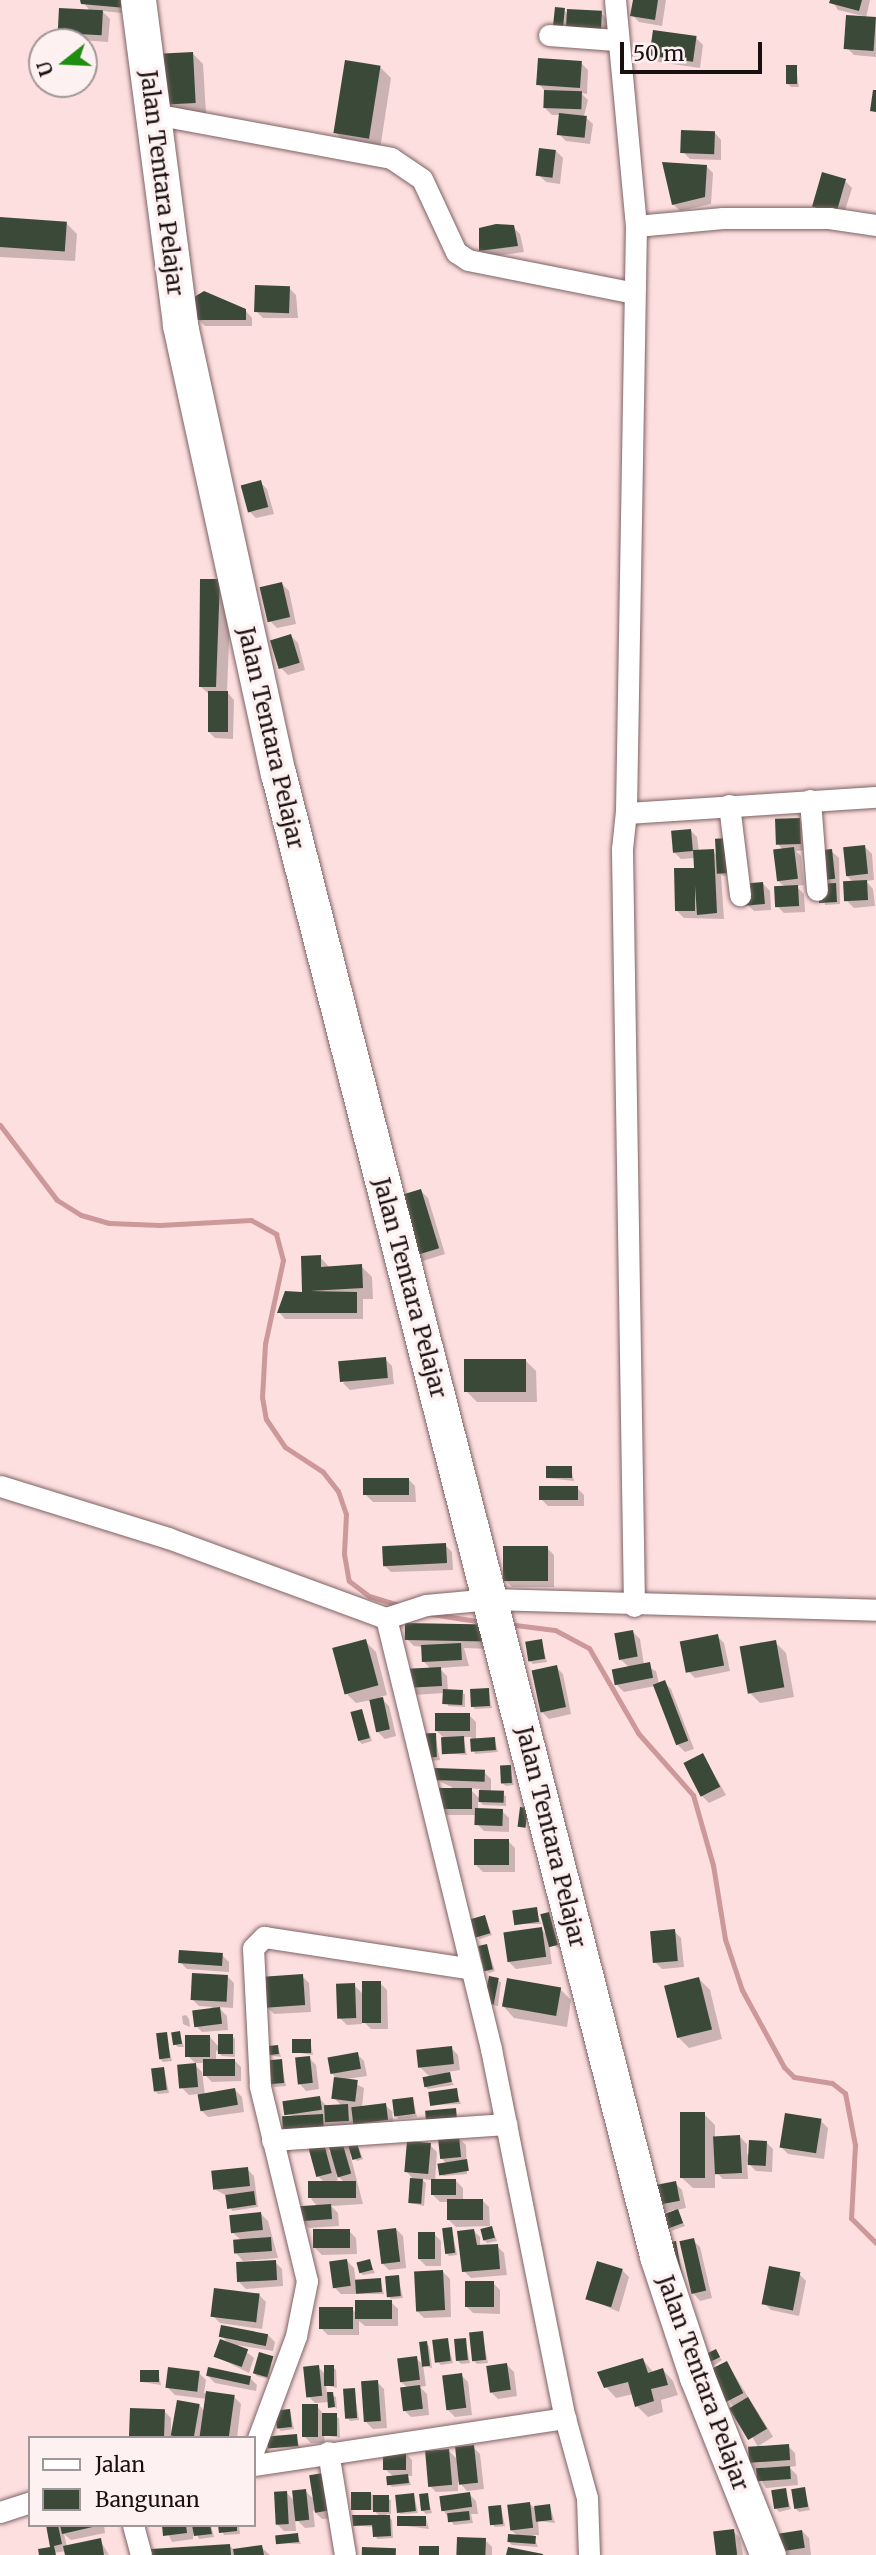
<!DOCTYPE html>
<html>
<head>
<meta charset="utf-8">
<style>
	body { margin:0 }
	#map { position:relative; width:876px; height:2555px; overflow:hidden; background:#fedfe0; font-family:Merriweather,serif }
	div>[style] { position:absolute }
	.shadow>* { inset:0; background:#0003; transform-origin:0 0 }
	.stream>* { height:5px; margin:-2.5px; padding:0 2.5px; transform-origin:2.5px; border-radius:2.5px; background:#cd989a }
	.building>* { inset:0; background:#3b4a38; transform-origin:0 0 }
	.roads { filter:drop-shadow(0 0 2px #7d6263) drop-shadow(0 0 2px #7d6263) }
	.minor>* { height:21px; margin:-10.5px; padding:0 10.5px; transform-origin:10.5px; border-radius:10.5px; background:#fff }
	.trunk>* { height:35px; margin:-17.5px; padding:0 17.5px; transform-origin:17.5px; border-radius:17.5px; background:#fff }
	span { translate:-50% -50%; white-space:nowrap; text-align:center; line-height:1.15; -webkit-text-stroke:7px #fef1f2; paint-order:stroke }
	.street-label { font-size:23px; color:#190f10 }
	.legend { position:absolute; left:28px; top:2436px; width:228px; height:91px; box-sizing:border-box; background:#fef1f2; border:2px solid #a29798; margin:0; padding:9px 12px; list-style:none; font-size:21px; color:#190f10 }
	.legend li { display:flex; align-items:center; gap:14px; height:35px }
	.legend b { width:35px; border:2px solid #a29798 }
	.north { position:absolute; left:28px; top:28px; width:70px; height:70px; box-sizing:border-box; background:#fef1f2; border:2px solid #a29798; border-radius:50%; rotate:252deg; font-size:19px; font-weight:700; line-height:28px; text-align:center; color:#190f10 }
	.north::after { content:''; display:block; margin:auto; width:24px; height:32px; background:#1f8d10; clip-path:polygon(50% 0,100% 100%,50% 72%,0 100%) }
	.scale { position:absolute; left:620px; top:42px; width:142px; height:32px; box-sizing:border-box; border:4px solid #190f10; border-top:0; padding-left:9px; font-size:21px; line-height:24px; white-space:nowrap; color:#190f10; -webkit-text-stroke:5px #fef1f2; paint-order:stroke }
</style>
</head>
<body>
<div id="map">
	<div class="shadow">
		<div style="clip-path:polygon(82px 0,129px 0,132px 14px,102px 11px,110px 19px,108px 42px,67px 39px,60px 32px,90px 11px)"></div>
		<div style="clip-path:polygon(634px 0,666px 0,662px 26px,639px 22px,632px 15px)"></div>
		<div style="clip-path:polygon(832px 0,870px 0,866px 18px,876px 18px,876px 57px,854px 55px,847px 48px,863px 16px,838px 10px)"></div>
		<div style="clip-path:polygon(564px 10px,568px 15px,601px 13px,608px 20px,607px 40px,553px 28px)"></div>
		<div style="clip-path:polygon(696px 38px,703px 45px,700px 68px,658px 62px,651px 55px)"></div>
		<div style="clip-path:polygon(192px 53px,203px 64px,206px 113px,174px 115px,163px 104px)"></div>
		<div style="clip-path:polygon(581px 63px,588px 70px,587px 94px,581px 93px,588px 100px,584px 116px,593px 124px,590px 144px,566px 141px,559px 134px,561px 115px,552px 115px,545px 108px,545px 91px,539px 84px)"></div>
		<div style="clip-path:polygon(380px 67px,391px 78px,380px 149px,346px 143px,335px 132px)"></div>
		<div style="clip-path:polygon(796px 67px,799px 87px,791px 87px,788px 84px)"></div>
		<div style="clip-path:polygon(714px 132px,721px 140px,721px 160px,690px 159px,683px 152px)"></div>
		<div style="clip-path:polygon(556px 151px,563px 158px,560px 184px,546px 182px,539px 175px)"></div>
		<div style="clip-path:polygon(706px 166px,713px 173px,711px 204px,680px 211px,673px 204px)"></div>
		<div style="clip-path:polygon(845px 181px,852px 188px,842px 220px,813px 206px)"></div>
		<div style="clip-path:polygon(0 219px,66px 223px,77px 234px,75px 261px,0 257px)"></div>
		<div style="clip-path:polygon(513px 227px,520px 234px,524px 252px,487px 257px,480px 250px)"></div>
		<div style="clip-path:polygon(289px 288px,296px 295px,298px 318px,263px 318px,256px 311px)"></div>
		<div style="clip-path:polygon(245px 310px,252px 318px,252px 326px,205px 326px,198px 319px)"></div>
		<div style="clip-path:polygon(260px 482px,267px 489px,274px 514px,256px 518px,249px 511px)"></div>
		<div style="clip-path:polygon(202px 581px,231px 592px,227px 692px,234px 700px,233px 739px,215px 738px,208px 731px,210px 695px,201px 687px)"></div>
		<div style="clip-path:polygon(282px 584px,289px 591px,296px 624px,277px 628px,270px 621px)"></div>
		<div style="clip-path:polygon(291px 636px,298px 643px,305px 670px,288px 675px,281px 668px)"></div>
		<div style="clip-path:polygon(799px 819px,806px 826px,807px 850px,796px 851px,801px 856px,804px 885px,796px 886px,804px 894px,805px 912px,784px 913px,777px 906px,785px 887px,777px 880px,783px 850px,778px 844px)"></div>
		<div style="clip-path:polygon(690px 830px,697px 837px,699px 852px,713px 851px,736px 879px,721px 875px,724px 919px,684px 918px,677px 911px,696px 870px,695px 858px,681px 859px,674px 852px)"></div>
		<div style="clip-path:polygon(865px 847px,872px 854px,874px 880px,866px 881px,873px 889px,875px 906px,854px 908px,847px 901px,854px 883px,846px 875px)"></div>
		<div style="clip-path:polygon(831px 851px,839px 858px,840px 904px,825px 905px,822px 879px)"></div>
		<div style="clip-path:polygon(763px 884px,770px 891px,771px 910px,754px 911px,747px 904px)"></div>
		<div style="clip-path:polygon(421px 1191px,428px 1198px,445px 1254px,423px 1261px,416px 1254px)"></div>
		<div style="clip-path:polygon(320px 1257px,330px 1268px,361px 1266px,372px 1277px,373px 1299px,363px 1299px,363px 1319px,285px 1319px,279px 1312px,307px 1293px)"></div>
		<div style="clip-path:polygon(385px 1359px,392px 1366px,394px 1384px,350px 1390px,343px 1383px)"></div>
		<div style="clip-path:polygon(526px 1361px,536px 1371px,537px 1402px,477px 1402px,466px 1391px)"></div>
		<div style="clip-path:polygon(571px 1468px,574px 1481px,547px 1478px)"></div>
		<div style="clip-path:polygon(408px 1479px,415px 1486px,416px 1502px,373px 1502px,366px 1495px)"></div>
		<div style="clip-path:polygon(577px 1488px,584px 1495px,584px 1506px,548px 1506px,541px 1499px)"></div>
		<div style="clip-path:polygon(445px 1545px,452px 1552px,453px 1570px,391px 1572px,384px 1565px)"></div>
		<div style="clip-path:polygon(547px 1548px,554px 1555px,554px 1587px,512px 1587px,505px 1580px)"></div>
		<div style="clip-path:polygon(486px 1627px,493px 1649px,464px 1648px,469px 1666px,439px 1668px,447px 1676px,448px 1691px,465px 1694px,465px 1707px,448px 1706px,445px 1693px,413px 1695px,406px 1688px,432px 1670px,424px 1662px,423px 1647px,414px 1646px,407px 1639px)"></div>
		<div style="clip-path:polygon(633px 1632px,640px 1639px,644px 1665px,656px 1671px,659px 1684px,664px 1682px,671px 1689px,694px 1749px,685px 1752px,678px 1745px,655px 1686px,624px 1692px,617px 1685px,630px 1668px,620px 1659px)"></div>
		<div style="clip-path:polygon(717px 1636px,724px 1643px,730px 1671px,695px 1678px,688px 1671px)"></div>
		<div style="clip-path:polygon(365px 1641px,376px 1652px,387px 1695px,380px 1697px,389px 1706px,396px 1736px,385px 1739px,378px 1732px,371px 1700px,356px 1703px,346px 1693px)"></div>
		<div style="clip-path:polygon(541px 1641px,547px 1662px,533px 1664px,530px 1661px)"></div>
		<div style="clip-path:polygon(775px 1642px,786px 1653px,794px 1697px,760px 1703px,749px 1692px)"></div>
		<div style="clip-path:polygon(556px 1667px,563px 1674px,571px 1714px,549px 1719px,542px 1712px)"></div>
		<div style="clip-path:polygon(488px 1690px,492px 1708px,475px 1709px,472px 1706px)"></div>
		<div style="clip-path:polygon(362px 1711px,372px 1741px,362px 1744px,359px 1741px)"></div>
		<div style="clip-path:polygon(469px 1715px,476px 1722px,476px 1740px,494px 1738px,498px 1752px,475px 1754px,471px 1737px,463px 1737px,467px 1755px,443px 1753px,445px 1739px,436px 1730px)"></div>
		<div style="clip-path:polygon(435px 1735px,440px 1760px,431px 1761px,428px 1758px)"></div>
		<div style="clip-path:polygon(703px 1755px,726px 1795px,709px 1803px,702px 1796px)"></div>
		<div style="clip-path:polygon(510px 1767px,514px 1785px,506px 1786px,502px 1783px)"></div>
		<div style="clip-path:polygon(evenodd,484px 1772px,491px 1779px,491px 1792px,506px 1796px,506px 1806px,483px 1805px,478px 1800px,478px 1810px,502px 1811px,509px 1818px,509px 1832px,484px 1831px,477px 1824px,477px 1815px,445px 1815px,438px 1808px,452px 1787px,436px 1780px,484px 1772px,469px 1788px,480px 1789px,480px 1799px,469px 1788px)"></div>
		<div style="clip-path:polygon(508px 1841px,515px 1848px,515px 1872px,483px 1872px,476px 1865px)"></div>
		<div style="clip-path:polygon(536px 1909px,541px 1924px,516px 1924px)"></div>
		<div style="clip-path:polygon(548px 1914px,560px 1948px,549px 1944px,552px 1964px,516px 1969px,509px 1962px,541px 1929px,549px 1937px)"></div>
		<div style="clip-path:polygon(485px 1917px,492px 1935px,480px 1939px,477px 1936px)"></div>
		<div style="clip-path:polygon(674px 1931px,681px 1938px,684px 1967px,662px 1969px,655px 1962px)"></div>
		<div style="clip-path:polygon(487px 1946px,495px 1971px,489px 1973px,486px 1970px)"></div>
		<div style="clip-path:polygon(222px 1955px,229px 1962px,229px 1972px,187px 1969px,180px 1962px)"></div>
		<div style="clip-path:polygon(227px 1976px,234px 1983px,233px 2008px,218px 2007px,227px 2016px,228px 2030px,202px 2032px,195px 2025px,212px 2007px,199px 2006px,192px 1999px)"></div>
		<div style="clip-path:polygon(302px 1976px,309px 1983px,311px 2012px,274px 2014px,267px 2007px)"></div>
		<div style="clip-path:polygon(490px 1978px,501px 1982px,498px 2006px,490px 2005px)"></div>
		<div style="clip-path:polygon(699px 1979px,710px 1990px,722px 2039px,689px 2048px,678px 2037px)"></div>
		<div style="clip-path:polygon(380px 1983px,387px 1990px,388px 2029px,371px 2029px,362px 2020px,362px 2024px,347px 2025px,340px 2018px,354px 1985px,364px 1995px)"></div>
		<div style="clip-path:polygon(560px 1989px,571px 2000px,567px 2027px,514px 2018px,504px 2007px)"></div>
		<div style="clip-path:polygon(186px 2015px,189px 2019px,190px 2027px,183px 2024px,182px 2016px)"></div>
		<div style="clip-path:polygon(179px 2033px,184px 2047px,178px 2047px,175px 2044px)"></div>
		<div style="clip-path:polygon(166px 2034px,172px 2061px,163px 2062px,160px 2059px)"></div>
		<div style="clip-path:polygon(209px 2036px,219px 2047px,232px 2036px,235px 2039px,235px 2057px,222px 2056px,216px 2050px,216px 2061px,234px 2060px,241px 2067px,241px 2081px,212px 2082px,205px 2075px,205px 2063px,195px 2063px,188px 2056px)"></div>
		<div style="clip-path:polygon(310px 2040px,313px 2055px,294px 2052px)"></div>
		<div style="clip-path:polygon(278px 2047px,281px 2057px,266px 2055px)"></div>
		<div style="clip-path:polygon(451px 2048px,458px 2055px,460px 2070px,447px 2072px,454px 2085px,428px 2089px,425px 2086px,430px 2077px,420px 2067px)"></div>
		<div style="clip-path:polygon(357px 2054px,364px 2061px,367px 2076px,346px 2079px,364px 2088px,362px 2107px,385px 2105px,396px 2115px,413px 2099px,417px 2117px,399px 2119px,392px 2112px,394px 2127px,330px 2129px,285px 2113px,319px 2098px,326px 2105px,342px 2106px,334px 2098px,336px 2078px,332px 2073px)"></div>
		<div style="clip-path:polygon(309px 2058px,316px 2065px,319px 2089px,306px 2091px,299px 2083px)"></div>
		<div style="clip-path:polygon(281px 2061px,286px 2086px,274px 2087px,271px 2084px)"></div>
		<div style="clip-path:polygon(195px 2065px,202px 2072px,205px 2095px,235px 2090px,242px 2097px,244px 2112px,208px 2117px,201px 2110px,198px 2094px,189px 2095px,182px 2088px)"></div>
		<div style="clip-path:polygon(164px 2068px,169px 2093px,158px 2094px,155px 2091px)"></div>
		<div style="clip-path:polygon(456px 2090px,461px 2104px,432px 2105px)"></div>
		<div style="clip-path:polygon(704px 2114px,715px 2125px,715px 2138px,740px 2137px,747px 2144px,747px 2155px,766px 2142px,773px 2149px,772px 2172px,756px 2171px,747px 2162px,748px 2179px,723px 2179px,715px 2171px,715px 2188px,693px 2188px,682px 2178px)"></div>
		<div style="clip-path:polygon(821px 2121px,828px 2128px,824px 2159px,788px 2154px,781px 2147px)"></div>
		<div style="clip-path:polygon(458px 2138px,466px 2145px,467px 2174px,443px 2176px,440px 2173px,446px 2163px,442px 2159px)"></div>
		<div style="clip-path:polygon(evenodd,341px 2140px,348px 2147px,359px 2148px,363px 2159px,357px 2161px,350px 2154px,363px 2204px,331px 2206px,338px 2213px,339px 2226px,309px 2228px,302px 2221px,318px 2207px,311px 2199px,326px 2184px,318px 2176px,323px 2146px,333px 2155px,341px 2140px,336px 2174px,345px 2183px,329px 2184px,338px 2180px,336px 2174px)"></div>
		<div style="clip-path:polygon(430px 2145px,437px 2152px,435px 2181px,456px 2181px,463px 2188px,463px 2201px,482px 2200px,489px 2207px,490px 2226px,456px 2227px,449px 2220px,449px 2202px,440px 2202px,433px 2195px,433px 2180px,421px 2179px,426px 2183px,424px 2206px,410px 2203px,414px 2180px,406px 2171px)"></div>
		<div style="clip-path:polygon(247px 2169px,254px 2176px,258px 2207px,232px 2211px,227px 2196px,216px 2190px)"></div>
		<div style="clip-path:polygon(675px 2183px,682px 2190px,686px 2208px,676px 2210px,685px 2226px,671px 2231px,674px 2210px,663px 2213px,656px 2206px)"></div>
		<div style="clip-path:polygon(261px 2214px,268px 2221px,278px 2258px,243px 2261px,236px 2253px,242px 2241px,232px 2232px)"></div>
		<div style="clip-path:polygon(492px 2228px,497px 2241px,487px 2243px,484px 2240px)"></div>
		<div style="clip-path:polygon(396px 2229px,403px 2236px,406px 2268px,389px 2270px,382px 2263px)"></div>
		<div style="clip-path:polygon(452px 2229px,457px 2255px,449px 2256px,446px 2253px)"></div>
		<div style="clip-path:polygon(473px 2230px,480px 2237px,480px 2246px,497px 2246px,504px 2253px,507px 2275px,471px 2278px,464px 2271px)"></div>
		<div style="clip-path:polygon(349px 2231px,356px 2238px,357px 2254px,322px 2255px,315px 2248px)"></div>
		<div style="clip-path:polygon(434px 2234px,441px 2241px,441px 2266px,426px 2266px,419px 2259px)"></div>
		<div style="clip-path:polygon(693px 2240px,700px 2247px,712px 2298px,700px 2301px,693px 2293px)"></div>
		<div style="clip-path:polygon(675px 2243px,684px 2277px,676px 2279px)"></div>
		<div style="clip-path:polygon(347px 2261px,354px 2268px,356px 2283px,380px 2280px,384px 2294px,341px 2294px,334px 2287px)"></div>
		<div style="clip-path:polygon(369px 2261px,375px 2273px,363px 2275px,360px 2272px)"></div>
		<div style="clip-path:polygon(275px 2262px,282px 2269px,283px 2286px,246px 2289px,239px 2282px)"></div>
		<div style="clip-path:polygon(622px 2270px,629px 2277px,619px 2312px,587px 2298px)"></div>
		<div style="clip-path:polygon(443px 2272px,450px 2279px,451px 2317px,424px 2318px,417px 2311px)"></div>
		<div style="clip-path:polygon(799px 2274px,806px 2281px,799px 2316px,771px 2310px,764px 2303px)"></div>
		<div style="clip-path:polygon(398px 2277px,403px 2298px,391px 2299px,388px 2296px)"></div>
		<div style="clip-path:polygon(493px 2283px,500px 2290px,500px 2314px,473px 2313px,466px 2306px)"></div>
		<div style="clip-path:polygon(259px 2295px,266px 2302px,262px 2329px,220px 2323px,213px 2316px)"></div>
		<div style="clip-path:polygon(391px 2302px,398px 2309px,398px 2326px,365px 2326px,359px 2321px,359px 2335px,328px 2335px,321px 2328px,352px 2309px,358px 2315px)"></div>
		<div style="clip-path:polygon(482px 2333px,488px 2363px,477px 2364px,474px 2361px)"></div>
		<div style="clip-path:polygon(268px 2335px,275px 2342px,273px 2351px,237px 2345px,254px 2358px,249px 2373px,215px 2356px,230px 2344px,221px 2336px)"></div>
		<div style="clip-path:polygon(465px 2339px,470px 2363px,461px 2364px,458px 2361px)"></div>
		<div style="clip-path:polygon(447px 2340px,453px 2363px,441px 2365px,438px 2362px)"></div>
		<div style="clip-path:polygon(426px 2343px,429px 2346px,432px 2368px,424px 2366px)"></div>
		<div style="clip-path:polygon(718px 2355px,722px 2360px,713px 2366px,710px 2363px)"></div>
		<div style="clip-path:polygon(272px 2357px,269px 2379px,257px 2376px,254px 2373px)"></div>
		<div style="clip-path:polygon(416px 2358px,423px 2365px,426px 2386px,420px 2387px,427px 2394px,429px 2415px,411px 2417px,404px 2410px,408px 2388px,401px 2382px)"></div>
		<div style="clip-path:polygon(643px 2360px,654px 2373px,663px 2370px,673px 2381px,678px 2395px,661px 2400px,663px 2412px,648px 2417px,637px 2406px,633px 2394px,616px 2398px,606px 2387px)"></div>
		<div style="left:727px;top:2363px;width:87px;height:18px;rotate:58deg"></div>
		<div style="clip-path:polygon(507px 2365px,514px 2372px,517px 2396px,498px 2399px,491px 2392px)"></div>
		<div style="clip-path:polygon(318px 2367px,326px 2375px,333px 2367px,336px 2370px,337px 2388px,326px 2385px,327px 2394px,336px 2397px,337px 2409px,330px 2402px,315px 2403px,308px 2396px)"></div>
		<div style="clip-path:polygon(158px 2372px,161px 2385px,142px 2382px)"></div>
		<div style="clip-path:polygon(199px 2373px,206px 2380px,204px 2393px,234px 2397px,241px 2404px,237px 2438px,174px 2435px,199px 2405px,205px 2412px,207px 2399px,175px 2395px,168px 2388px)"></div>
		<div style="clip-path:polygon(461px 2375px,468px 2382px,472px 2415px,455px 2417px,448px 2410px)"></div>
		<div style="clip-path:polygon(208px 2376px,250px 2378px,257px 2385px,256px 2391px,215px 2383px)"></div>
		<div style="clip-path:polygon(377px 2382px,384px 2389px,387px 2428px,373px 2429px,366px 2422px)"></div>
		<div style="clip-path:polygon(354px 2390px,359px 2420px,350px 2421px,347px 2417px)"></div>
		<div style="clip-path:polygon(317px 2406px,324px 2415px,339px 2418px,340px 2438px,324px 2435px,325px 2443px,311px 2443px,304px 2436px)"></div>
		<div style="clip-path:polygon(290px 2410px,294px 2429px,281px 2431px,278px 2428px)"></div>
		<div style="clip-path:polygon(164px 2411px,171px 2418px,171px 2438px,131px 2438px)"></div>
		<div style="clip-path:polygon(296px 2436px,300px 2448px,269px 2447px)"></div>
		<div style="clip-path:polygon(788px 2446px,795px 2453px,796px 2466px,789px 2467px,797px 2475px,798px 2485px,766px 2488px,750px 2462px)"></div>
		<div style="clip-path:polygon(473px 2447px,480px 2454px,484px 2489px,467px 2491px,458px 2481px,458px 2491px,436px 2492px,429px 2485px,449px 2451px,458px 2460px)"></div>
		<div style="clip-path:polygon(405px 2453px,412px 2460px,412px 2476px,408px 2476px,411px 2485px,392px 2487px,389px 2484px,394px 2477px,385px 2469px)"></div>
		<div style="clip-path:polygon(804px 2489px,810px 2510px,799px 2512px,796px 2509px)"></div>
		<div style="clip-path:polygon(785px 2490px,791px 2509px,779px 2512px,776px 2508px)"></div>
		<div style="clip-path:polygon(305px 2491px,335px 2518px,322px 2519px,313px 2510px,315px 2527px,305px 2528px,295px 2518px,296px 2531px,284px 2531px,277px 2524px,287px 2493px,295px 2502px)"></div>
		<div style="clip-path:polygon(370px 2494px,391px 2500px,391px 2514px,386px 2514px,392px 2520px,393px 2538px,377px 2539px,373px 2527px,354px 2525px,381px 2517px,373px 2510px,353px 2509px)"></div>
		<div style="clip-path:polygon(469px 2494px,476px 2501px,478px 2514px,471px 2514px,473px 2523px,454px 2525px,443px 2510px)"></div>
		<div style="clip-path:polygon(414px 2495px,418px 2513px,401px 2514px,398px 2511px)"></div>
		<div style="clip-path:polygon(427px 2495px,432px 2513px,426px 2514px,423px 2511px)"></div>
		<div style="clip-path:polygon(530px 2504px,534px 2508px,550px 2506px,555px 2523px,538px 2521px,539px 2535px,533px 2535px,538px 2547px,512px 2545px,509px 2542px,518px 2536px,511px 2530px)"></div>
		<div style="clip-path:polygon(501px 2507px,505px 2526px,495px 2527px,492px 2524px)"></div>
		<div style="clip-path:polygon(426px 2518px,429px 2529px,398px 2525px)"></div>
		<div style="clip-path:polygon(48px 2525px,104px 2525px,105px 2533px,71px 2540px,64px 2534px,67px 2547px,100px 2540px,109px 2555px,66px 2551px,41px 2555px,53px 2548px)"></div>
		<div style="clip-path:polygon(164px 2525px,211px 2525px,214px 2537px,199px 2539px,194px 2526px,193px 2539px,172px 2542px)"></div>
		<div style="clip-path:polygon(220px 2525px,239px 2525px,240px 2534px,224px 2535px)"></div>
		<div style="clip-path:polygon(733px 2531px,740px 2538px,743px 2555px,718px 2555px)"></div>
		<div style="clip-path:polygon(802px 2531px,809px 2538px,811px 2555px,781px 2555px)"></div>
		<div style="clip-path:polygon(297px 2534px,301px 2544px,277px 2543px)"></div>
		<div style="clip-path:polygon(485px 2540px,492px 2547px,492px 2555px,459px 2555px)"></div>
		<div style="clip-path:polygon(230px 2546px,235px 2551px,261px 2547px,270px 2555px,153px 2555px)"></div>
	</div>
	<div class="stream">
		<div style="left:0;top:1125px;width:94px;rotate:52.8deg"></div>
		<div style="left:57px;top:1200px;width:28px;rotate:32deg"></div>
		<div style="left:81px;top:1215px;width:29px;rotate:16deg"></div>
		<div style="left:109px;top:1223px;width:51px;rotate:2.2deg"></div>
		<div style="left:160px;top:1225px;width:91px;rotate:-3.1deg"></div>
		<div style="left:251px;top:1220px;width:29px;rotate:29deg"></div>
		<div style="left:276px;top:1234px;width:27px;rotate:75deg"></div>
		<div style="left:283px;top:1260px;width:86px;rotate:102.1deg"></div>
		<div style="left:265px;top:1344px;width:53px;rotate:93.2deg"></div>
		<div style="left:262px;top:1397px;width:22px;rotate:80deg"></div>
		<div style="left:266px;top:1419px;width:34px;rotate:56deg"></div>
		<div style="left:285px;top:1447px;width:45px;rotate:33.3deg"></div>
		<div style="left:323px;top:1472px;width:24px;rotate:52deg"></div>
		<div style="left:338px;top:1491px;width:24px;rotate:71deg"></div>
		<div style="left:346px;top:1514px;width:40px;rotate:92.9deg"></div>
		<div style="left:344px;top:1554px;width:27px;rotate:80deg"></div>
		<div style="left:349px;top:1581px;width:25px;rotate:37deg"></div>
		<div style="left:369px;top:1596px;width:34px;rotate:17deg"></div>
		<div style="left:431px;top:1614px;width:53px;rotate:8.7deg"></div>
		<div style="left:507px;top:1624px;width:48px;rotate:7.1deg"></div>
		<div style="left:555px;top:1630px;width:38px;rotate:28deg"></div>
		<div style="left:589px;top:1648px;width:98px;rotate:60deg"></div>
		<div style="left:638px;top:1733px;width:83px;rotate:48.4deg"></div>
		<div style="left:693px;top:1795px;width:73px;rotate:74.1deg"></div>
		<div style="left:713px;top:1865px;width:75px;rotate:80.8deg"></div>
		<div style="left:725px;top:1939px;width:54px;rotate:71.6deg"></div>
		<div style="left:742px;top:1990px;width:88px;rotate:61.4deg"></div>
		<div style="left:784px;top:2067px;width:14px;rotate:45deg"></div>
		<div style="left:794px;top:2077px;width:38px;rotate:9deg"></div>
		<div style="left:832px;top:2083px;width:16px;rotate:38deg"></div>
		<div style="left:845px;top:2093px;width:53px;rotate:79.1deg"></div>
		<div style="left:855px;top:2145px;width:73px;rotate:93.1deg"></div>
		<div style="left:851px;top:2218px;width:35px;rotate:45deg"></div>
	</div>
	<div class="building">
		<div style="clip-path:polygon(80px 0,125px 0,126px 8px,81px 4px)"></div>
		<div style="clip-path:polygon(633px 0,658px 0,655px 20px,630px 16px)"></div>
		<div style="clip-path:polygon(830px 0,862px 0,859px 11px,829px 3px)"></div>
		<div style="left:555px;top:7px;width:10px;height:21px;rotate:6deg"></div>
		<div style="left:59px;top:8px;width:44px;height:25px;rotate:3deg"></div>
		<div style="left:567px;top:9px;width:35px;height:23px;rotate:3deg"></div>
		<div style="left:846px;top:15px;width:30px;height:34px;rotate:4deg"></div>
		<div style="left:653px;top:30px;width:44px;height:26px;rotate:8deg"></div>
		<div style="left:193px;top:52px;width:51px;height:34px;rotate:87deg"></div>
		<div style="left:538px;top:58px;width:44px;height:27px;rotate:4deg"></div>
		<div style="left:345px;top:60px;width:36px;height:74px;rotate:9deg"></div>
		<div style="left:786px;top:65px;width:11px;height:19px"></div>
		<div style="left:544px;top:90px;width:38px;height:18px;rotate:2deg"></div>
		<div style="clip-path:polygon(873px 90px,876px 90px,876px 112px,870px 111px)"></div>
		<div style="left:559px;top:113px;width:28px;height:22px;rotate:6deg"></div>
		<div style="left:681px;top:130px;width:34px;height:23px;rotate:2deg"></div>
		<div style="left:539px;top:148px;width:17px;height:28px;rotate:7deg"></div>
		<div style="clip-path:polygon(662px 162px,707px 165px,705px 197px,672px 205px)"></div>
		<div style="left:822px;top:172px;width:25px;height:36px;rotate:16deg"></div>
		<div style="left:0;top:217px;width:67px;height:30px;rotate:4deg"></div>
		<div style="clip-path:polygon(496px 224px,514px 225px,518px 246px,479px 251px,479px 228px)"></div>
		<div style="left:255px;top:285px;width:35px;height:27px;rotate:2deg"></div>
		<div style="clip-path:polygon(204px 291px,246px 309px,246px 320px,197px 320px,191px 299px)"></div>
		<div style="left:261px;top:480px;width:28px;height:21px;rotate:75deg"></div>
		<div style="clip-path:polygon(200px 579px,220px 579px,216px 687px,199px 687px)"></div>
		<div style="left:282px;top:582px;width:36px;height:23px;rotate:77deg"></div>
		<div style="left:291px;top:634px;width:30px;height:22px;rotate:73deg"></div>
		<div style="left:208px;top:691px;width:20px;height:41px"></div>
		<div style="left:800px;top:818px;width:26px;height:25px;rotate:88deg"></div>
		<div style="left:691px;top:829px;width:22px;height:20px;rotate:85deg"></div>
		<div style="left:728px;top:838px;width:35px;height:13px;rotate:87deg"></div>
		<div style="left:865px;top:845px;width:29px;height:22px;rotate:84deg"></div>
		<div style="left:794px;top:847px;width:32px;height:21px;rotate:83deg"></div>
		<div style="clip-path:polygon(714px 849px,717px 913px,697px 915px,695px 886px,695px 911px,675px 911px,674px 868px,694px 868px,693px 850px)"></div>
		<div style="left:832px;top:849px;width:30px;height:14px;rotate:84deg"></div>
		<div style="left:867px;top:880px;width:20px;height:24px;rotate:87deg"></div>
		<div style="left:763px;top:882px;width:22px;height:20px;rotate:85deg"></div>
		<div style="left:836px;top:883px;width:19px;height:18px;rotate:87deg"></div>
		<div style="left:798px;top:885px;width:21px;height:24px;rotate:87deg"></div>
		<div style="left:421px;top:1189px;width:62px;height:25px;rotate:73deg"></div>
		<div style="clip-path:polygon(321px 1255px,321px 1267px,362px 1264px,363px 1288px,310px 1291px,357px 1292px,357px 1313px,277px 1313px,285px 1291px,302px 1292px,301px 1256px)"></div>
		<div style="left:386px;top:1357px;width:21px;height:48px;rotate:85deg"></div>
		<div style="left:464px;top:1359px;width:62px;height:33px"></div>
		<div style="left:546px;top:1466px;width:26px;height:12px"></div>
		<div style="left:409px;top:1478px;width:17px;height:46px;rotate:90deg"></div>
		<div style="left:539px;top:1486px;width:39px;height:14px"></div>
		<div style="left:446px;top:1543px;width:20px;height:64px;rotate:87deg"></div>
		<div style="left:503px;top:1546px;width:45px;height:35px"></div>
		<div style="left:405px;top:1623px;width:82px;height:17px;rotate:1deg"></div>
		<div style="left:633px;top:1630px;width:27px;height:19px;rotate:80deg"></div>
		<div style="left:718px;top:1634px;width:32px;height:39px;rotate:79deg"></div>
		<div style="left:366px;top:1639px;width:48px;height:35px;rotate:75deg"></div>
		<div style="left:542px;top:1639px;width:20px;height:17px;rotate:81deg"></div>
		<div style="left:776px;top:1640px;width:48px;height:37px;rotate:80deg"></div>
		<div style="left:461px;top:1643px;width:17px;height:40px;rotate:87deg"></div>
		<div style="left:650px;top:1662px;width:16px;height:39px;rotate:79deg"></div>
		<div style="left:557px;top:1665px;width:43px;height:26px;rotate:78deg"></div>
		<div style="left:441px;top:1667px;width:19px;height:38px;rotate:87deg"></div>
		<div style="left:665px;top:1680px;width:65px;height:13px;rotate:69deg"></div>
		<div style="left:489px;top:1688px;width:18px;height:19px;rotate:87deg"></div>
		<div style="left:443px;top:1689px;width:20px;height:15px;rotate:3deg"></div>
		<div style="left:383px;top:1697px;width:33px;height:14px;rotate:78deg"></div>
		<div style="left:362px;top:1709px;width:30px;height:12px;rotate:75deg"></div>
		<div style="left:435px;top:1713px;width:35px;height:18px"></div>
		<div style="left:436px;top:1733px;width:24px;height:12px;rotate:88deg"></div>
		<div style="left:464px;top:1736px;width:17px;height:23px;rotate:87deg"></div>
		<div style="left:495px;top:1737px;width:13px;height:25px;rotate:86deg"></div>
		<div style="left:703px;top:1753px;width:38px;height:22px;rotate:63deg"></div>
		<div style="left:511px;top:1765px;width:18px;height:11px;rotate:87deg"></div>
		<div style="left:435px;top:1768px;width:50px;height:12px;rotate:2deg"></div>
		<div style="left:436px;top:1788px;width:36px;height:21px"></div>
		<div style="left:479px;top:1790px;width:25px;height:12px;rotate:2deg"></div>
		<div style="left:520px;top:1807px;width:8px;height:20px;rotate:7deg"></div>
		<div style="left:475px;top:1808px;width:28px;height:17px;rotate:2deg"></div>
		<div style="left:474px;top:1839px;width:35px;height:26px"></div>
		<div style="left:537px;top:1907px;width:15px;height:25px;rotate:82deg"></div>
		<div style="left:549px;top:1912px;width:34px;height:9px;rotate:75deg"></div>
		<div style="left:485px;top:1915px;width:19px;height:16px;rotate:74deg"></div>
		<div style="left:542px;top:1927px;width:30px;height:39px;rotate:82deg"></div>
		<div style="left:675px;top:1929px;width:32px;height:25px;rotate:85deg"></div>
		<div style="left:487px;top:1944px;width:26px;height:9px;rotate:77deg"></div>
		<div style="left:179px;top:1950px;width:44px;height:13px;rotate:4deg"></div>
		<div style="left:192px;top:1973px;width:36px;height:27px;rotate:3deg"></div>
		<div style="left:303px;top:1974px;width:31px;height:40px;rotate:86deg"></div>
		<div style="left:489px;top:1976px;width:10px;height:27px;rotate:11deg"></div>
		<div style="left:699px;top:1977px;width:54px;height:36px;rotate:76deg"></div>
		<div style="left:507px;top:1978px;width:55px;height:29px;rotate:10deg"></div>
		<div style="left:362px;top:1981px;width:19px;height:42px"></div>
		<div style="left:355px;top:1983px;width:35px;height:19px;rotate:88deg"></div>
		<div style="left:220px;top:2007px;width:17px;height:28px;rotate:83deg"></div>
		<div style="left:180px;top:2031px;width:13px;height:9px;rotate:81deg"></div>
		<div style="left:167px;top:2032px;width:26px;height:11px;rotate:83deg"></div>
		<div style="left:218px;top:2034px;width:15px;height:20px"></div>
		<div style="left:185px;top:2035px;width:25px;height:22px"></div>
		<div style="left:292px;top:2039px;width:19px;height:14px"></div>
		<div style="left:278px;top:2045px;width:9px;height:15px;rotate:84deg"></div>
		<div style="left:452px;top:2046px;width:18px;height:36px;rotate:84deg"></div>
		<div style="left:358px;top:2052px;width:17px;height:31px;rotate:80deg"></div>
		<div style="left:310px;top:2056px;width:27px;height:15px;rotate:84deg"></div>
		<div style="left:203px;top:2059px;width:32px;height:17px"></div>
		<div style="left:282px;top:2059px;width:24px;height:16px;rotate:85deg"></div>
		<div style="left:196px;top:2063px;width:24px;height:19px;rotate:85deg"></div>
		<div style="left:164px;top:2067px;width:23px;height:13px;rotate:83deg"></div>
		<div style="left:450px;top:2072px;width:10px;height:28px;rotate:79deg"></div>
		<div style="left:334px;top:2077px;width:24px;height:22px;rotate:7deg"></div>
		<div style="left:235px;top:2088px;width:17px;height:38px;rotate:80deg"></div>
		<div style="left:457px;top:2088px;width:14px;height:29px;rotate:82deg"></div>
		<div style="left:320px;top:2096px;width:14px;height:38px;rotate:82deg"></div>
		<div style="left:413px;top:2097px;width:17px;height:21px;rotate:83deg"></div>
		<div style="left:386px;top:2103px;width:17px;height:35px;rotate:83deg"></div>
		<div style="left:348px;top:2104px;width:17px;height:24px;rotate:87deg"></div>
		<div style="left:456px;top:2108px;width:12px;height:31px;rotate:85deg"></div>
		<div style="left:680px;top:2112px;width:25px;height:66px"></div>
		<div style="left:785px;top:2113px;width:37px;height:35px;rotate:9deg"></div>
		<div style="left:323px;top:2114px;width:17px;height:41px;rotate:87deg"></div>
		<div style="left:740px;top:2135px;width:38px;height:27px;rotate:87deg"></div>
		<div style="left:459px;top:2137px;width:20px;height:21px;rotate:84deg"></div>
		<div style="left:341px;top:2138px;width:37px;height:14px;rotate:74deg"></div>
		<div style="left:749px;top:2140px;width:18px;height:25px;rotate:3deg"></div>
		<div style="left:407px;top:2141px;width:24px;height:31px;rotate:5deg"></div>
		<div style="left:357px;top:2143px;width:15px;height:9px;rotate:74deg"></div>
		<div style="left:324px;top:2144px;width:30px;height:16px;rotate:75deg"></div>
		<div style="left:467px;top:2159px;width:12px;height:30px;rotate:81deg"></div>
		<div style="left:248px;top:2167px;width:19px;height:37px;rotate:84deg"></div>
		<div style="left:410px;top:2178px;width:13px;height:25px;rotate:4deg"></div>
		<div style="left:431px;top:2179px;width:25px;height:16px"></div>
		<div style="left:356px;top:2181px;width:17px;height:48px;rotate:90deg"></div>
		<div style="left:676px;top:2181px;width:20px;height:27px;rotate:79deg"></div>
		<div style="left:254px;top:2191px;width:14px;height:29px;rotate:82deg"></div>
		<div style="left:483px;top:2199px;width:21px;height:36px;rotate:90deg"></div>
		<div style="left:331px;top:2204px;width:15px;height:32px;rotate:86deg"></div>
		<div style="left:678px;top:2209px;width:15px;height:18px;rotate:70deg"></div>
		<div style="left:261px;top:2212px;width:18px;height:32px;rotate:84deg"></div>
		<div style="left:492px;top:2226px;width:12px;height:12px;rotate:76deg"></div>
		<div style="left:452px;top:2227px;width:26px;height:10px;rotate:83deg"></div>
		<div style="left:396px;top:2228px;width:34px;height:19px;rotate:83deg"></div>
		<div style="left:350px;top:2229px;width:19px;height:37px;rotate:90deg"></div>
		<div style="clip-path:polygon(474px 2229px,477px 2245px,498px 2244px,500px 2269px,462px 2272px,457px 2231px)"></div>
		<div style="left:418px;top:2232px;width:17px;height:27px"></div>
		<div style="left:271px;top:2237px;width:14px;height:38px;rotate:86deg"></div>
		<div style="left:694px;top:2238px;width:54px;height:15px;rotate:77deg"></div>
		<div style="left:676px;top:2241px;width:35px;height:11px;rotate:80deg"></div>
		<div style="left:347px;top:2259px;width:27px;height:18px;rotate:82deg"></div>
		<div style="left:370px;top:2259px;width:11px;height:14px;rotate:75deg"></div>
		<div style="left:276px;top:2260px;width:20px;height:40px;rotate:87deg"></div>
		<div style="left:597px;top:2261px;width:27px;height:40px;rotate:17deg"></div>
		<div style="left:769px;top:2266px;width:32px;height:39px;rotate:11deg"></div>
		<div style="left:443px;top:2270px;width:40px;height:29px;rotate:87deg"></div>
		<div style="left:399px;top:2275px;width:21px;height:14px;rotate:85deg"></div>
		<div style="left:381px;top:2278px;width:14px;height:26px;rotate:86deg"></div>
		<div style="left:465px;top:2281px;width:29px;height:26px"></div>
		<div style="left:214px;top:2288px;width:46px;height:29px;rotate:7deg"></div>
		<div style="left:392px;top:2300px;width:19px;height:37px;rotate:90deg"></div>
		<div style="left:319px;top:2307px;width:34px;height:22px"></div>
		<div style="left:221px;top:2325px;width:48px;height:12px;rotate:11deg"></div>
		<div style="left:483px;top:2331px;width:29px;height:14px;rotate:84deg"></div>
		<div style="left:448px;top:2338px;width:23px;height:16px;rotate:83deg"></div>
		<div style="left:466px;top:2338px;width:22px;height:12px;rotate:85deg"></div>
		<div style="left:220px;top:2339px;width:30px;height:19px;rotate:20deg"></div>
		<div style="left:427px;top:2341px;width:25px;height:8px;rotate:83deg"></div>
		<div style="left:716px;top:2349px;width:9px;height:14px;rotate:63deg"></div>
		<div style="left:259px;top:2352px;width:15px;height:22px;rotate:16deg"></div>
		<div style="left:417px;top:2356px;width:24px;height:20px;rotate:83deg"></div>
		<div style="clip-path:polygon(643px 2358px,648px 2373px,663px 2368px,668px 2385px,651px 2389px,654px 2401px,635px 2407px,628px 2382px,604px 2388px,597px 2372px)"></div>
		<div style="left:727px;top:2361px;width:36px;height:20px;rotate:63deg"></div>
		<div style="left:507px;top:2363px;width:27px;height:21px;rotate:82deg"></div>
		<div style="left:319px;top:2365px;width:31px;height:16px;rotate:84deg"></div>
		<div style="left:324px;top:2365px;width:10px;height:21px"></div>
		<div style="left:168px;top:2367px;width:32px;height:21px;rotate:7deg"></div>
		<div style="left:208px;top:2367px;width:44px;height:9px;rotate:12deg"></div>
		<div style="left:140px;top:2370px;width:19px;height:12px"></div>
		<div style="left:462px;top:2373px;width:35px;height:20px;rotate:83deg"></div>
		<div style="left:378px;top:2380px;width:41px;height:17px;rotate:86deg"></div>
		<div style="left:420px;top:2385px;width:24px;height:20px;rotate:83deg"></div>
		<div style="left:355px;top:2388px;width:30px;height:12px;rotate:86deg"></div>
		<div style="left:206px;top:2391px;width:29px;height:47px;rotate:8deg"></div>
		<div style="clip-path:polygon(327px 2392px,333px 2392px,335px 2407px,328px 2408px)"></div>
		<div style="left:748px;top:2397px;width:37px;height:22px;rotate:59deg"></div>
		<div style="left:177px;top:2400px;width:23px;height:36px;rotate:10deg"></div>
		<div style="left:302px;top:2404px;width:16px;height:33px"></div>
		<div style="left:130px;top:2408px;width:35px;height:30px;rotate:2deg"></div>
		<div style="left:290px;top:2409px;width:18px;height:15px;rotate:84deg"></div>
		<div style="left:337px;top:2413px;width:23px;height:15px;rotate:90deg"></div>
		<div style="left:297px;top:2434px;width:12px;height:30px;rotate:85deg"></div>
		<div style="left:789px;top:2444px;width:16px;height:41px;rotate:86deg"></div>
		<div style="left:474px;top:2445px;width:38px;height:19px;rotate:84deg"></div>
		<div style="left:449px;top:2449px;width:36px;height:24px;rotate:85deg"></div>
		<div style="left:383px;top:2451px;width:23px;height:19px"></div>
		<div style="left:790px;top:2466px;width:13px;height:34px;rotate:86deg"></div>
		<div style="left:323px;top:2473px;width:38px;height:14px;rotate:81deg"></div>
		<div style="left:408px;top:2474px;width:9px;height:22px;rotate:84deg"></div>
		<div style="left:805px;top:2487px;width:20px;height:14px;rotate:81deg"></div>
		<div style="left:786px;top:2488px;width:19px;height:15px;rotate:81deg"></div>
		<div style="left:306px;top:2489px;width:31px;height:14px;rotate:84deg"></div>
		<div style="left:287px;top:2491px;width:33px;height:13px;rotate:87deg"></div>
		<div style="left:351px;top:2492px;width:20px;height:18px"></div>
		<div style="left:470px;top:2492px;width:15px;height:31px;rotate:82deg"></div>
		<div style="left:414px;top:2493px;width:18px;height:19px;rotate:84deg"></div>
		<div style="left:428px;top:2493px;width:17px;height:9px;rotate:83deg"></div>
		<div style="left:373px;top:2495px;width:16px;height:17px"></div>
		<div style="left:530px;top:2502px;width:26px;height:23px;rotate:83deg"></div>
		<div style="left:550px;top:2504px;width:16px;height:16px;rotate:83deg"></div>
		<div style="left:501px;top:2505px;width:19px;height:13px;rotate:84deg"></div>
		<div style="left:469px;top:2511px;width:9px;height:22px;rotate:84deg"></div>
		<div style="clip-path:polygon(352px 2515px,390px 2515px,391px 2536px,373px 2537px,372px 2525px,353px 2526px)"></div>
		<div style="left:397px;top:2516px;width:29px;height:10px"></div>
		<div style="clip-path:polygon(46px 2525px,58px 2525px,62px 2544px,54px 2546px,56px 2555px,39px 2555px,38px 2549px,50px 2547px)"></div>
		<div style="clip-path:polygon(60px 2525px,97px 2525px,97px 2526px,62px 2534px)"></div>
		<div style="clip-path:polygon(162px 2525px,186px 2525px,187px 2533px,163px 2536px)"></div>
		<div style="clip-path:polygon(192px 2525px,210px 2525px,212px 2534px,194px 2536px)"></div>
		<div style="clip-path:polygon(218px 2525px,237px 2525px,237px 2531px,219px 2533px)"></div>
		<div style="left:734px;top:2529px;width:26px;height:21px;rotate:83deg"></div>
		<div style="left:802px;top:2530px;width:18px;height:29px;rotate:81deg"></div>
		<div style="left:298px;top:2533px;width:9px;height:23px;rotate:84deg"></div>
		<div style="left:508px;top:2534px;width:28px;height:8px;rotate:4deg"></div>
		<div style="left:457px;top:2537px;width:29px;height:18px;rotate:2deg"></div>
		<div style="clip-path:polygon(101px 2538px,104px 2555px,65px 2555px,63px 2546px)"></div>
		<div style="clip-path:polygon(230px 2544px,231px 2555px,151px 2555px,151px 2549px)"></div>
		<div style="clip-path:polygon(262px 2545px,264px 2555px,234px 2555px,233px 2549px)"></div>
		<div style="left:419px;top:2546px;width:20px;height:9px"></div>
		<div style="left:362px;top:2547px;width:34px;height:8px;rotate:2deg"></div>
		<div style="clip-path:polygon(508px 2547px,543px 2554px,543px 2555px,506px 2555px)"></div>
	</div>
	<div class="roads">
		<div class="minor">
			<div style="left:615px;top:0;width:227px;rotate:84.7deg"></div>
			<div style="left:636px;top:226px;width:587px;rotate:90.98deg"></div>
			<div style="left:549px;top:35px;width:66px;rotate:4.3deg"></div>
			<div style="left:154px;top:114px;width:241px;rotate:10.5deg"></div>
			<div style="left:391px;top:158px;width:37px;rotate:34deg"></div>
			<div style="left:422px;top:179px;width:81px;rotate:65deg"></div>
			<div style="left:456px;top:252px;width:14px;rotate:34deg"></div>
			<div style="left:468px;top:260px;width:169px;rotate:11.2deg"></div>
			<div style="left:636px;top:226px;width:87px;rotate:-5.3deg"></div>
			<div style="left:723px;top:218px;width:106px"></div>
			<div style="left:829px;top:218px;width:48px;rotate:8.5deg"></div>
			<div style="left:810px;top:800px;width:90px;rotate:85.6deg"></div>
			<div style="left:729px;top:805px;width:91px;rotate:83deg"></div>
			<div style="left:0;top:1486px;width:176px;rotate:17.2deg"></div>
			<div style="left:168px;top:1538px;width:232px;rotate:20.2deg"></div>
			<div style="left:386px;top:1618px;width:42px;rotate:-18deg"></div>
			<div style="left:426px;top:1605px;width:65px;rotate:-5.3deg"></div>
			<div style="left:491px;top:1599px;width:385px;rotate:1.6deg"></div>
			<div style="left:634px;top:1606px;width:757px;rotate:-90.91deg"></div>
			<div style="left:622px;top:849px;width:36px;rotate:-84deg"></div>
			<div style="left:626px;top:813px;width:251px;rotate:-3.7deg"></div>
			<div style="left:386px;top:1618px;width:444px;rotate:76.3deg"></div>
			<div style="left:491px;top:2049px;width:376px;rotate:78.7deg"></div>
			<div style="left:565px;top:2418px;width:83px;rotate:74.6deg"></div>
			<div style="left:587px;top:2498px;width:57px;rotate:88deg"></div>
			<div style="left:272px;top:2140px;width:235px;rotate:-3.9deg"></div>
			<div style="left:254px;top:2449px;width:121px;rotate:-69.6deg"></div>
			<div style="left:296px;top:2336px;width:56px;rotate:-78.7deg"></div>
			<div style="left:307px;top:2281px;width:201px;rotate:-103.6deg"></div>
			<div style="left:260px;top:2086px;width:138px;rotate:-92.9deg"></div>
			<div style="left:253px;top:1948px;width:16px;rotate:-45deg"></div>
			<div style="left:264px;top:1937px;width:210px;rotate:8.7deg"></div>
			<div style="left:328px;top:2452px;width:104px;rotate:80.6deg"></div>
			<div style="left:254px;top:2465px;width:315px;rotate:-8.6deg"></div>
			<div style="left:0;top:2512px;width:32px;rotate:-18deg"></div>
			<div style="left:133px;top:2525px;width:31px;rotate:75deg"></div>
		</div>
		<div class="trunk">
			<div style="left:138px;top:0;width:328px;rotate:82.6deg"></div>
			<div style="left:180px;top:325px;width:459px;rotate:77.7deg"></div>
			<div style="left:278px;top:773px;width:1531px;rotate:75.66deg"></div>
			<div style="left:657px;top:2256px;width:127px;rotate:71.7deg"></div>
			<div style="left:697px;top:2377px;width:192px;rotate:68.3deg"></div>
		</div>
	</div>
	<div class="street-label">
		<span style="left:162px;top:183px;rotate:83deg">Jalan Tentara Pelajar</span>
		<span style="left:271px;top:738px;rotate:77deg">Jalan Tentara Pelajar</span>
		<span style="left:410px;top:1288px;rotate:75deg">Jalan Tentara Pelajar</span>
		<span style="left:551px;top:1837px;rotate:76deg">Jalan Tentara Pelajar</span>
		<span style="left:703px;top:2383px;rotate:70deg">Jalan Tentara Pelajar</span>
	</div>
	<ul class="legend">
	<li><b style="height:9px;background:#fff"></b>Jalan</li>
	<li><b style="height:19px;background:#3b4a38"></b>Bangunan</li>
	</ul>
	<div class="north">U</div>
	<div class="scale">50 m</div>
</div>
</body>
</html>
